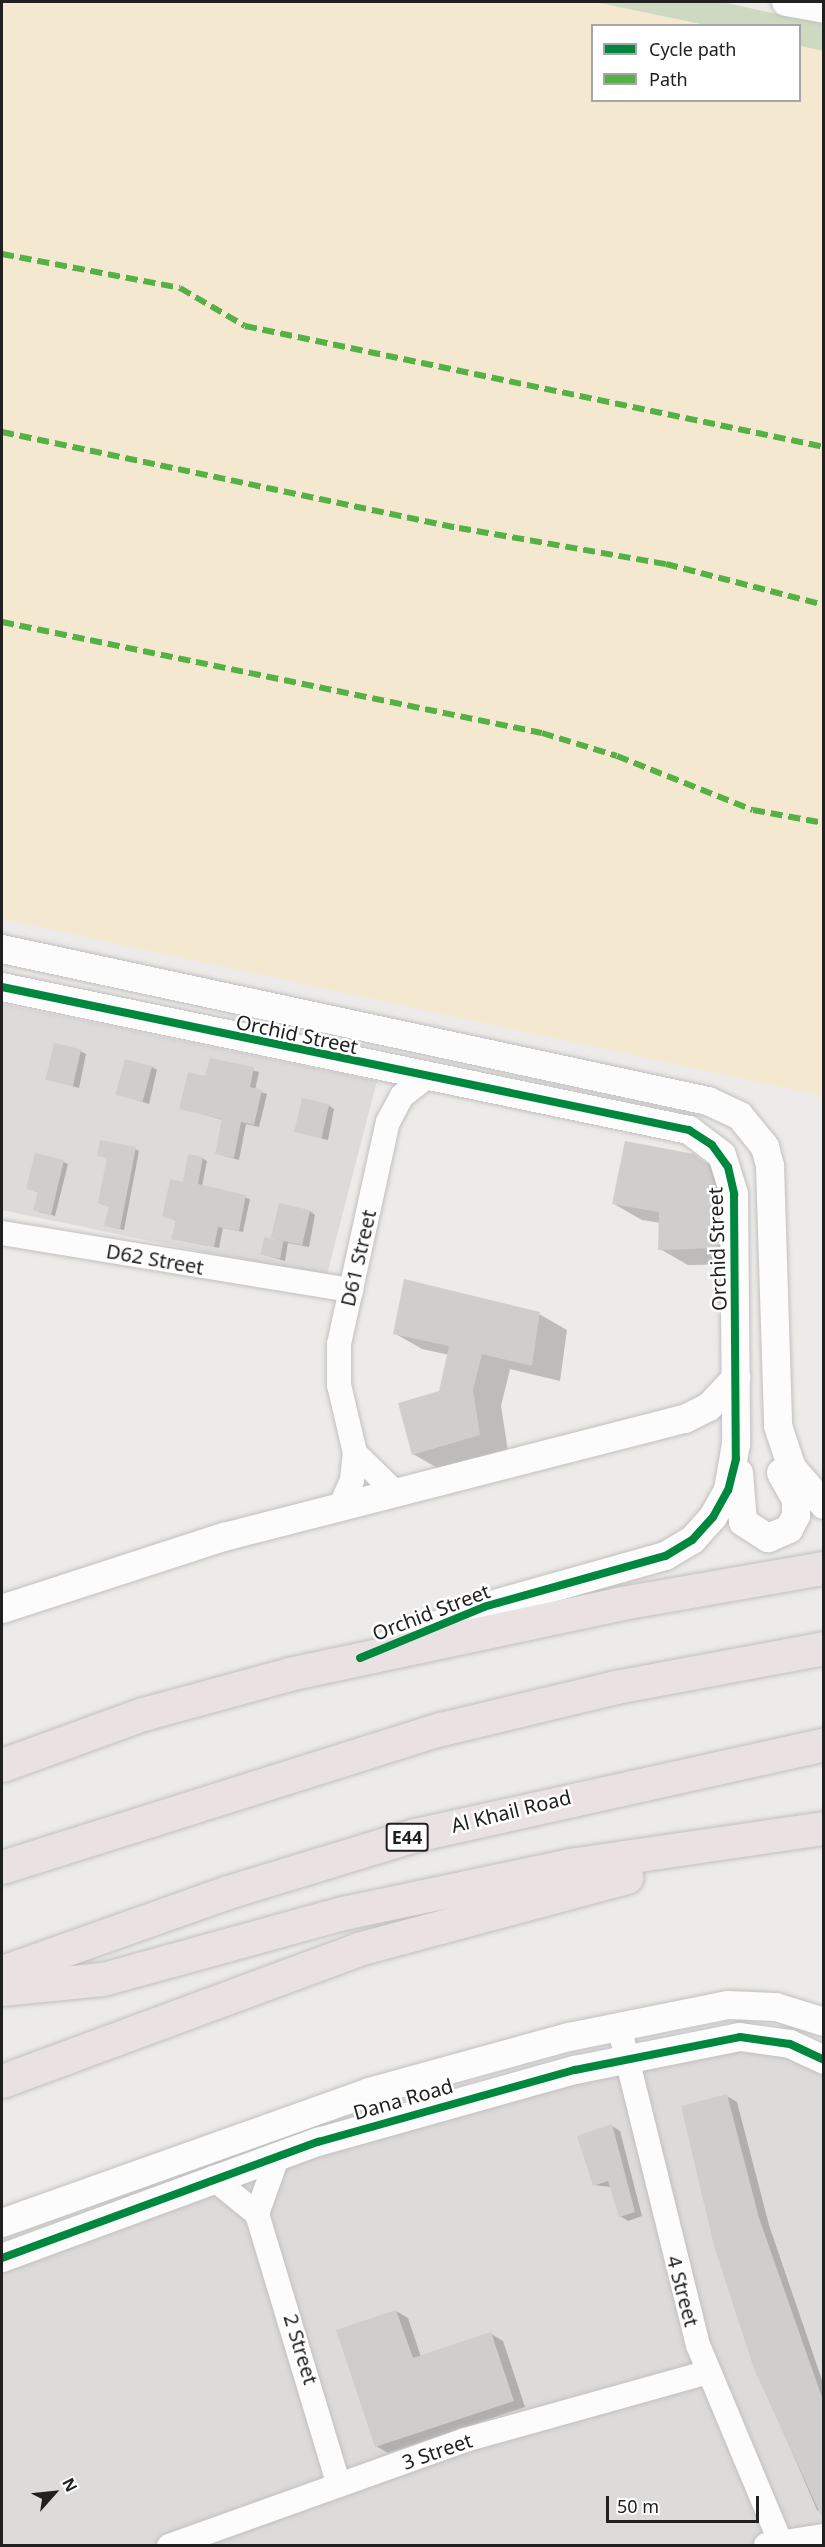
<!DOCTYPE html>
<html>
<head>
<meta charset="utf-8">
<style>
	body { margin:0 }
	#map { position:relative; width:825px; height:2547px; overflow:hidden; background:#edebe9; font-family:"Noto Sans",sans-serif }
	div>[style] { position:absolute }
	.residential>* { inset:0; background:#dddbda }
	.forest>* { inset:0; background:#cdd9c0 }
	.sand>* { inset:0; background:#f4e8d0 }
	.shadow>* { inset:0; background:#0003 }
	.building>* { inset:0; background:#d0cecc; transform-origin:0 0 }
	.roads { filter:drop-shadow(0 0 2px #c1c0bf) drop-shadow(0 0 2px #c1c0bf) }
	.minor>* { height:24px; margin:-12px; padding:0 12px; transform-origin:12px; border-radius:12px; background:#fcfcfc }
	.tertiary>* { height:28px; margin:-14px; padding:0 14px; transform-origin:14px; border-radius:14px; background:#fcfcfc }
	.motorway>* { height:33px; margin:-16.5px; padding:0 16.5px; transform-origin:16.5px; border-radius:16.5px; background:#eae1e3 }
	.quiet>* { height:6px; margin-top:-3px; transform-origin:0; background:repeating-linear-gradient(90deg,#55b145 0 12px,transparent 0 18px) }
	.cycleway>* { height:8px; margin:-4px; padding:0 4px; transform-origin:4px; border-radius:4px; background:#00873e }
	span { translate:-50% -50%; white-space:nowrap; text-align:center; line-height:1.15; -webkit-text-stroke:5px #fff; paint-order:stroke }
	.shield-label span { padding:2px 4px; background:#fff; border:2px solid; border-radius:4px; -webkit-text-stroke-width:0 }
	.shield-label { font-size:18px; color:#202020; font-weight:700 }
	.street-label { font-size:20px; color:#202020 }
	.frame { position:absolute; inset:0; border:3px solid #202020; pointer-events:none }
	.legend { position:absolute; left:591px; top:24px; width:210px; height:78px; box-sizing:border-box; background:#fff; border:2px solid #a6a6a6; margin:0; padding:8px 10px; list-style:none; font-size:18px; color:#202020 }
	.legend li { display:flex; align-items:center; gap:12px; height:30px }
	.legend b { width:30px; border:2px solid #a6a6a6 }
	.north { position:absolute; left:24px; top:2463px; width:60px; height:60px; -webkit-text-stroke:4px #fff; paint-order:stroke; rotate:63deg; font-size:16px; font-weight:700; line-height:24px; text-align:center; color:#202020 }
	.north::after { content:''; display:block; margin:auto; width:21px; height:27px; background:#202020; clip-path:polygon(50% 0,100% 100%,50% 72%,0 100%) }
	.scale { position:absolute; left:606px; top:2496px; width:153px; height:27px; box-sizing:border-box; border:3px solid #202020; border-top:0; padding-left:8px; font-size:18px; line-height:21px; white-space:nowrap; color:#202020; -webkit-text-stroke:4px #fff; paint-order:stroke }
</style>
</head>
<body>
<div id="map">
	<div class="residential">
		<div style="clip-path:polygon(2px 1004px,377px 1081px,326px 1278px,2px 1210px)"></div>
		<div style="clip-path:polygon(668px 2046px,823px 2050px,823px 2545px,2px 2546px,2px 2254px)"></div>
	</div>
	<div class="forest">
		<div style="clip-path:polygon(594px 2px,722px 2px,823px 24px,823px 51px,800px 46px,800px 26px,705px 25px)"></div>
	</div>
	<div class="sand">
		<div style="clip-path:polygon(2px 2px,594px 2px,705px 25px,592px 26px,592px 100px,800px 100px,800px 46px,823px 51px,823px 1096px,2px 919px)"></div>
	</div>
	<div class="shadow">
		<div style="clip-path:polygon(80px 1051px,86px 1054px,79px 1088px,48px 1079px)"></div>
		<div style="clip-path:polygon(211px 1060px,259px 1072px,255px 1090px,267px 1094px,259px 1127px,246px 1124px,239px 1160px,217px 1154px,223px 1120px,181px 1108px,206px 1078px)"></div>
		<div style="clip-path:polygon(152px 1067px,157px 1070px,149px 1104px,118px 1094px)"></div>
		<div style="clip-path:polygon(328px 1105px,334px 1109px,328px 1140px,297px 1132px)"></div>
		<div style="clip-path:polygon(135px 1149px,139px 1151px,124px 1230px,110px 1227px,111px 1207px,99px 1203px,108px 1158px,99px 1155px)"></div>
		<div style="clip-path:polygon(693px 1156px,722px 1172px,746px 1264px,688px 1265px,660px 1249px,661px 1223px,642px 1220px,614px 1204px)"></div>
		<div style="clip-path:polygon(202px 1158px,207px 1161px,202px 1186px,250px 1199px,243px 1232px,223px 1228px,219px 1248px,173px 1239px,177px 1221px,164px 1216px)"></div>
		<div style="clip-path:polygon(63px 1162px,68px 1164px,55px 1216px,39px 1212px,35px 1209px,39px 1193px,28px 1188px)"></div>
		<div style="clip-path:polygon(310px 1211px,315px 1215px,309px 1247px,288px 1243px,285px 1261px,262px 1254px,279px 1241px,274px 1238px)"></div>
		<div style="clip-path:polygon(539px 1314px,567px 1330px,560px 1381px,510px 1369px,501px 1406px,508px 1451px,441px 1470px,413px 1454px,441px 1392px,449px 1355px,422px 1349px,394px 1333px)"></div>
		<div style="clip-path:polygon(727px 2096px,737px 2102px,769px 2225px,824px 2386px,824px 2513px,817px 2510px,756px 2369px)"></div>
		<div style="clip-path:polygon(612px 2126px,620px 2131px,642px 2216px,628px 2221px,620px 2216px,611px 2187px,594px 2185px)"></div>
		<div style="clip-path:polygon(396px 2311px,408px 2318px,421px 2357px,491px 2334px,503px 2341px,525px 2407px,388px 2453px,376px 2446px)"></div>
	</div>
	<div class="building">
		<div style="left:54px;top:1043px;width:28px;height:38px;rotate:13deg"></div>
		<div style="clip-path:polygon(210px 1058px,254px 1067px,250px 1087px,262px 1090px,254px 1125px,241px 1122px,234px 1158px,215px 1154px,222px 1119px,179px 1109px,188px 1072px,205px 1076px)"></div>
		<div style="left:125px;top:1059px;width:28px;height:37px;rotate:15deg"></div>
		<div style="left:302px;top:1098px;width:28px;height:35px;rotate:13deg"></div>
		<div style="clip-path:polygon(100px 1140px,136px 1147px,120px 1229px,104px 1226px,109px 1206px,98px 1203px,107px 1157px,97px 1156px)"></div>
		<div style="clip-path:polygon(625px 1141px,694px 1154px,708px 1165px,718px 1197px,718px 1248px,658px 1250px,659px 1212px,612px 1204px)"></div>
		<div style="clip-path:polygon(35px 1153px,64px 1160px,51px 1215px,33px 1210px,38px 1192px,26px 1189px)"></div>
		<div style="clip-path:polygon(188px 1154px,203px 1157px,198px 1184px,246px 1195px,239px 1231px,218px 1227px,214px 1247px,171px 1239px,176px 1220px,162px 1217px,170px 1179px,183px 1182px)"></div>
		<div style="left:279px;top:1203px;width:32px;height:36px;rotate:13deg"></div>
		<div style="left:264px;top:1237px;width:20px;height:18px;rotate:11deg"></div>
		<div style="clip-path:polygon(404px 1279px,540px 1312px,532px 1366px,482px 1354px,473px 1390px,480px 1435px,412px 1455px,398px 1403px,439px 1391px,449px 1346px,393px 1334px)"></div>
		<div style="clip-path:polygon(727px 2094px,759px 2218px,824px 2403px,824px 2522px,754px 2369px,714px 2246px,681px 2106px)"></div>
		<div style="clip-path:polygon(612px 2124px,635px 2212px,619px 2217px,608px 2181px,593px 2186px,577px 2136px)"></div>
		<div style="clip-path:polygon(396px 2310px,413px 2358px,491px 2332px,514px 2401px,375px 2447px,336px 2330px)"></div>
	</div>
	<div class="roads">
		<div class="minor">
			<div style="left:2px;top:1233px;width:354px;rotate:9.3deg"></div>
			<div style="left:355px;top:1453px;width:54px;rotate:44.3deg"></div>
			<div style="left:341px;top:1505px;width:27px;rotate:-66deg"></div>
			<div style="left:352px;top:1480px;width:27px;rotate:-84deg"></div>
			<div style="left:355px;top:1453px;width:70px;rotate:-103.2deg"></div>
			<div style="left:339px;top:1385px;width:41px;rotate:-90deg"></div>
			<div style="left:339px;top:1344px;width:227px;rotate:-77.6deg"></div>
			<div style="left:388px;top:1122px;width:30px;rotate:-62deg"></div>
			<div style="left:402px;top:1096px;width:29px;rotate:-38deg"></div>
			<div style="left:619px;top:2026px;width:329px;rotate:76.1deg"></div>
			<div style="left:698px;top:2345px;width:218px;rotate:67.3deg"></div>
			<div style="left:213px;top:2178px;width:57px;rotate:39.3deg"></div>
			<div style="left:257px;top:2214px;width:283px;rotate:73.2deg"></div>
			<div style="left:257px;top:2214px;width:63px;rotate:-70.4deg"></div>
			<div style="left:766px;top:2545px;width:59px;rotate:-8.8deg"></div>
			<div style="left:169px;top:2546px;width:314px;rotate:-19.7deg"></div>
			<div style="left:465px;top:2440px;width:253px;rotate:-15.6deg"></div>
		</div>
		<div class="tertiary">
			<div style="left:786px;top:2px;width:39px;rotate:10deg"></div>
			<div style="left:2px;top:949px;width:722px;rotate:12.15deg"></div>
			<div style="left:708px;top:1101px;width:35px;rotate:25deg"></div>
			<div style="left:740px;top:1116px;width:40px;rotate:51deg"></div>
			<div style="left:765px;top:1147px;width:20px;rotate:75deg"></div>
			<div style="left:770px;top:1166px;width:260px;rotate:88.2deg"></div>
			<div style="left:778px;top:1426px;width:44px;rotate:71.6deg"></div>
			<div style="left:792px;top:1468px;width:49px;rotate:49.1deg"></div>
			<div style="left:2px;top:987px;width:702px;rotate:11.76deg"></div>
			<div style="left:689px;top:1130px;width:41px;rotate:37.1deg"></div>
			<div style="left:722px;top:1155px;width:41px;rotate:72.9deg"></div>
			<div style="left:734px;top:1194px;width:250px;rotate:89.5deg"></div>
			<div style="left:736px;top:1444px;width:47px;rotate:99.9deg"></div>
			<div style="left:728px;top:1490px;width:31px;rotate:119deg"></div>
			<div style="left:713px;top:1517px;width:31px;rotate:132deg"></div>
			<div style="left:692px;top:1540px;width:31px;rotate:149deg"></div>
			<div style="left:665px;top:1556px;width:188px;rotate:164.3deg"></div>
			<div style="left:484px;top:1607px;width:101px;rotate:159deg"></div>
			<div style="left:739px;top:1473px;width:49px;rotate:85.3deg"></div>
			<div style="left:743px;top:1522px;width:30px;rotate:33deg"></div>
			<div style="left:768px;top:1538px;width:23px;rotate:-23deg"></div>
			<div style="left:789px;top:1529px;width:15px;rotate:-62deg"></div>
			<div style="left:796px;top:1516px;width:16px;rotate:-90deg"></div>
			<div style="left:796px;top:1500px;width:31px;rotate:-119deg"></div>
			<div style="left:2px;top:1609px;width:233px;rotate:-18deg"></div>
			<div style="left:224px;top:1537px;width:476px;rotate:-14.4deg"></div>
			<div style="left:685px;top:1419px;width:27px;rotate:-27deg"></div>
			<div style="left:709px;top:1407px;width:40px;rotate:-47deg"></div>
			<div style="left:2px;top:2223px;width:390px;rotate:-19.6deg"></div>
			<div style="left:369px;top:2092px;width:207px;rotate:-15.4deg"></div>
			<div style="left:569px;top:2037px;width:162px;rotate:-11.4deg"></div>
			<div style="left:728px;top:2005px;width:48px;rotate:2.4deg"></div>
			<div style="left:776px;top:2007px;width:50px;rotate:17.4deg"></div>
			<div style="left:2px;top:2258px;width:337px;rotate:-20.2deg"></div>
			<div style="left:318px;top:2142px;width:267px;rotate:-15.7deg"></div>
			<div style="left:575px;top:2070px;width:168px;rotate:-11.3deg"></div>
			<div style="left:740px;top:2037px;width:50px;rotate:8deg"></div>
			<div style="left:790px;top:2044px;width:38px;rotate:25deg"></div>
		</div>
		<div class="motorway">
			<div style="left:2px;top:1765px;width:150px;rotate:-19.9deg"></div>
			<div style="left:143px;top:1714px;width:151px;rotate:-15.3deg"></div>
			<div style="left:289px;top:1674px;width:335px;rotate:-12deg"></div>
			<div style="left:617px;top:1604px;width:210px;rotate:-9.9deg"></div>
			<div style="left:2px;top:1867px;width:460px;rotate:-17.5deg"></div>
			<div style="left:441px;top:1729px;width:180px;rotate:-13.5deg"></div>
			<div style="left:616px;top:1687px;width:212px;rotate:-10.6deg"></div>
			<div style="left:2px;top:1972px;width:240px;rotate:-19.5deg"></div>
			<div style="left:228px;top:1892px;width:195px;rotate:-17deg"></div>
			<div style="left:415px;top:1835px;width:419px;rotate:-12.5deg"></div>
			<div style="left:2px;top:1989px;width:101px;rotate:-5.7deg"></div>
			<div style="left:103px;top:1979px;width:249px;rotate:-15.4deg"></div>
			<div style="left:343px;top:1913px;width:232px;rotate:-11.9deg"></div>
			<div style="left:570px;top:1865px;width:257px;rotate:-8.3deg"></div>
			<div style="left:2px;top:2081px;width:380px;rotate:-20.3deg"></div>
			<div style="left:358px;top:1949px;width:278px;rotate:-15deg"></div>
		</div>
	</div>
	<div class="quiet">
		<div style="left:2px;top:254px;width:181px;rotate:10.8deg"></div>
		<div style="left:180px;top:288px;width:75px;rotate:30.3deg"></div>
		<div style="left:245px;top:326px;width:592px;rotate:11.8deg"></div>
		<div style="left:2px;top:432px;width:467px;rotate:11.9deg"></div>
		<div style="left:459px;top:528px;width:210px;rotate:9.9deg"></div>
		<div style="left:666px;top:564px;width:163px;rotate:14.5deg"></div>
		<div style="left:2px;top:622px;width:551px;rotate:11.62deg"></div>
		<div style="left:542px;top:733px;width:78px;rotate:17deg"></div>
		<div style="left:617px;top:756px;width:146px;rotate:21.7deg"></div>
		<div style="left:753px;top:810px;width:72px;rotate:10.4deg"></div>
	</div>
	<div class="cycleway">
		<div style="left:2px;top:987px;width:702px;rotate:11.76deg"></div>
		<div style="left:689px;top:1130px;width:27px;rotate:33deg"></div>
		<div style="left:712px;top:1145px;width:27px;rotate:54deg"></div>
		<div style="left:728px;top:1167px;width:28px;rotate:77deg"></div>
		<div style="left:734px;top:1194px;width:265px;rotate:89.6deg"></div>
		<div style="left:736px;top:1459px;width:32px;rotate:104deg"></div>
		<div style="left:728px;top:1490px;width:31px;rotate:119deg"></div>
		<div style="left:713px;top:1517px;width:31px;rotate:132deg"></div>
		<div style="left:692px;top:1540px;width:31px;rotate:149deg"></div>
		<div style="left:665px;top:1556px;width:188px;rotate:164.3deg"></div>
		<div style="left:484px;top:1607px;width:134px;rotate:157.6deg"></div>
		<div style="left:2px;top:2258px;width:337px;rotate:-20.2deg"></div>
		<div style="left:318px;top:2142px;width:267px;rotate:-15.7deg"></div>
		<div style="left:575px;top:2070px;width:168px;rotate:-11.3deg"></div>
		<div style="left:740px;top:2037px;width:50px;rotate:8deg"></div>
		<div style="left:790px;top:2044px;width:38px;rotate:25deg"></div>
	</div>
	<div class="shield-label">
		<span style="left:407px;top:1837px">E44</span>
	</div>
	<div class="street-label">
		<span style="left:297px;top:1034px;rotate:12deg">Orchid Street</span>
		<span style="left:717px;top:1249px;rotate:-92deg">Orchid Street</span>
		<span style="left:358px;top:1258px;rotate:-77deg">D61 Street</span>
		<span style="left:155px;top:1259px;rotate:10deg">D62 Street</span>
		<span style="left:431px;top:1612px;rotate:-21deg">Orchid Street</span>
		<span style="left:511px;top:1811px;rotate:-14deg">Al Khail Road</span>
		<span style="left:403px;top:2099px;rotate:-16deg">Dana Road</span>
		<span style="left:683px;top:2291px;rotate:75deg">4 Street</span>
		<span style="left:301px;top:2349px;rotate:73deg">2 Street</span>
		<span style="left:437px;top:2451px;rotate:-19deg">3 Street</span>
	</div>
	<div class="frame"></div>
	<ul class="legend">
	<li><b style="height:8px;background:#00873e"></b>Cycle path</li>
	<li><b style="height:8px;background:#55b145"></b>Path</li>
	</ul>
	<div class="north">N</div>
	<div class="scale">50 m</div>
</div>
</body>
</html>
